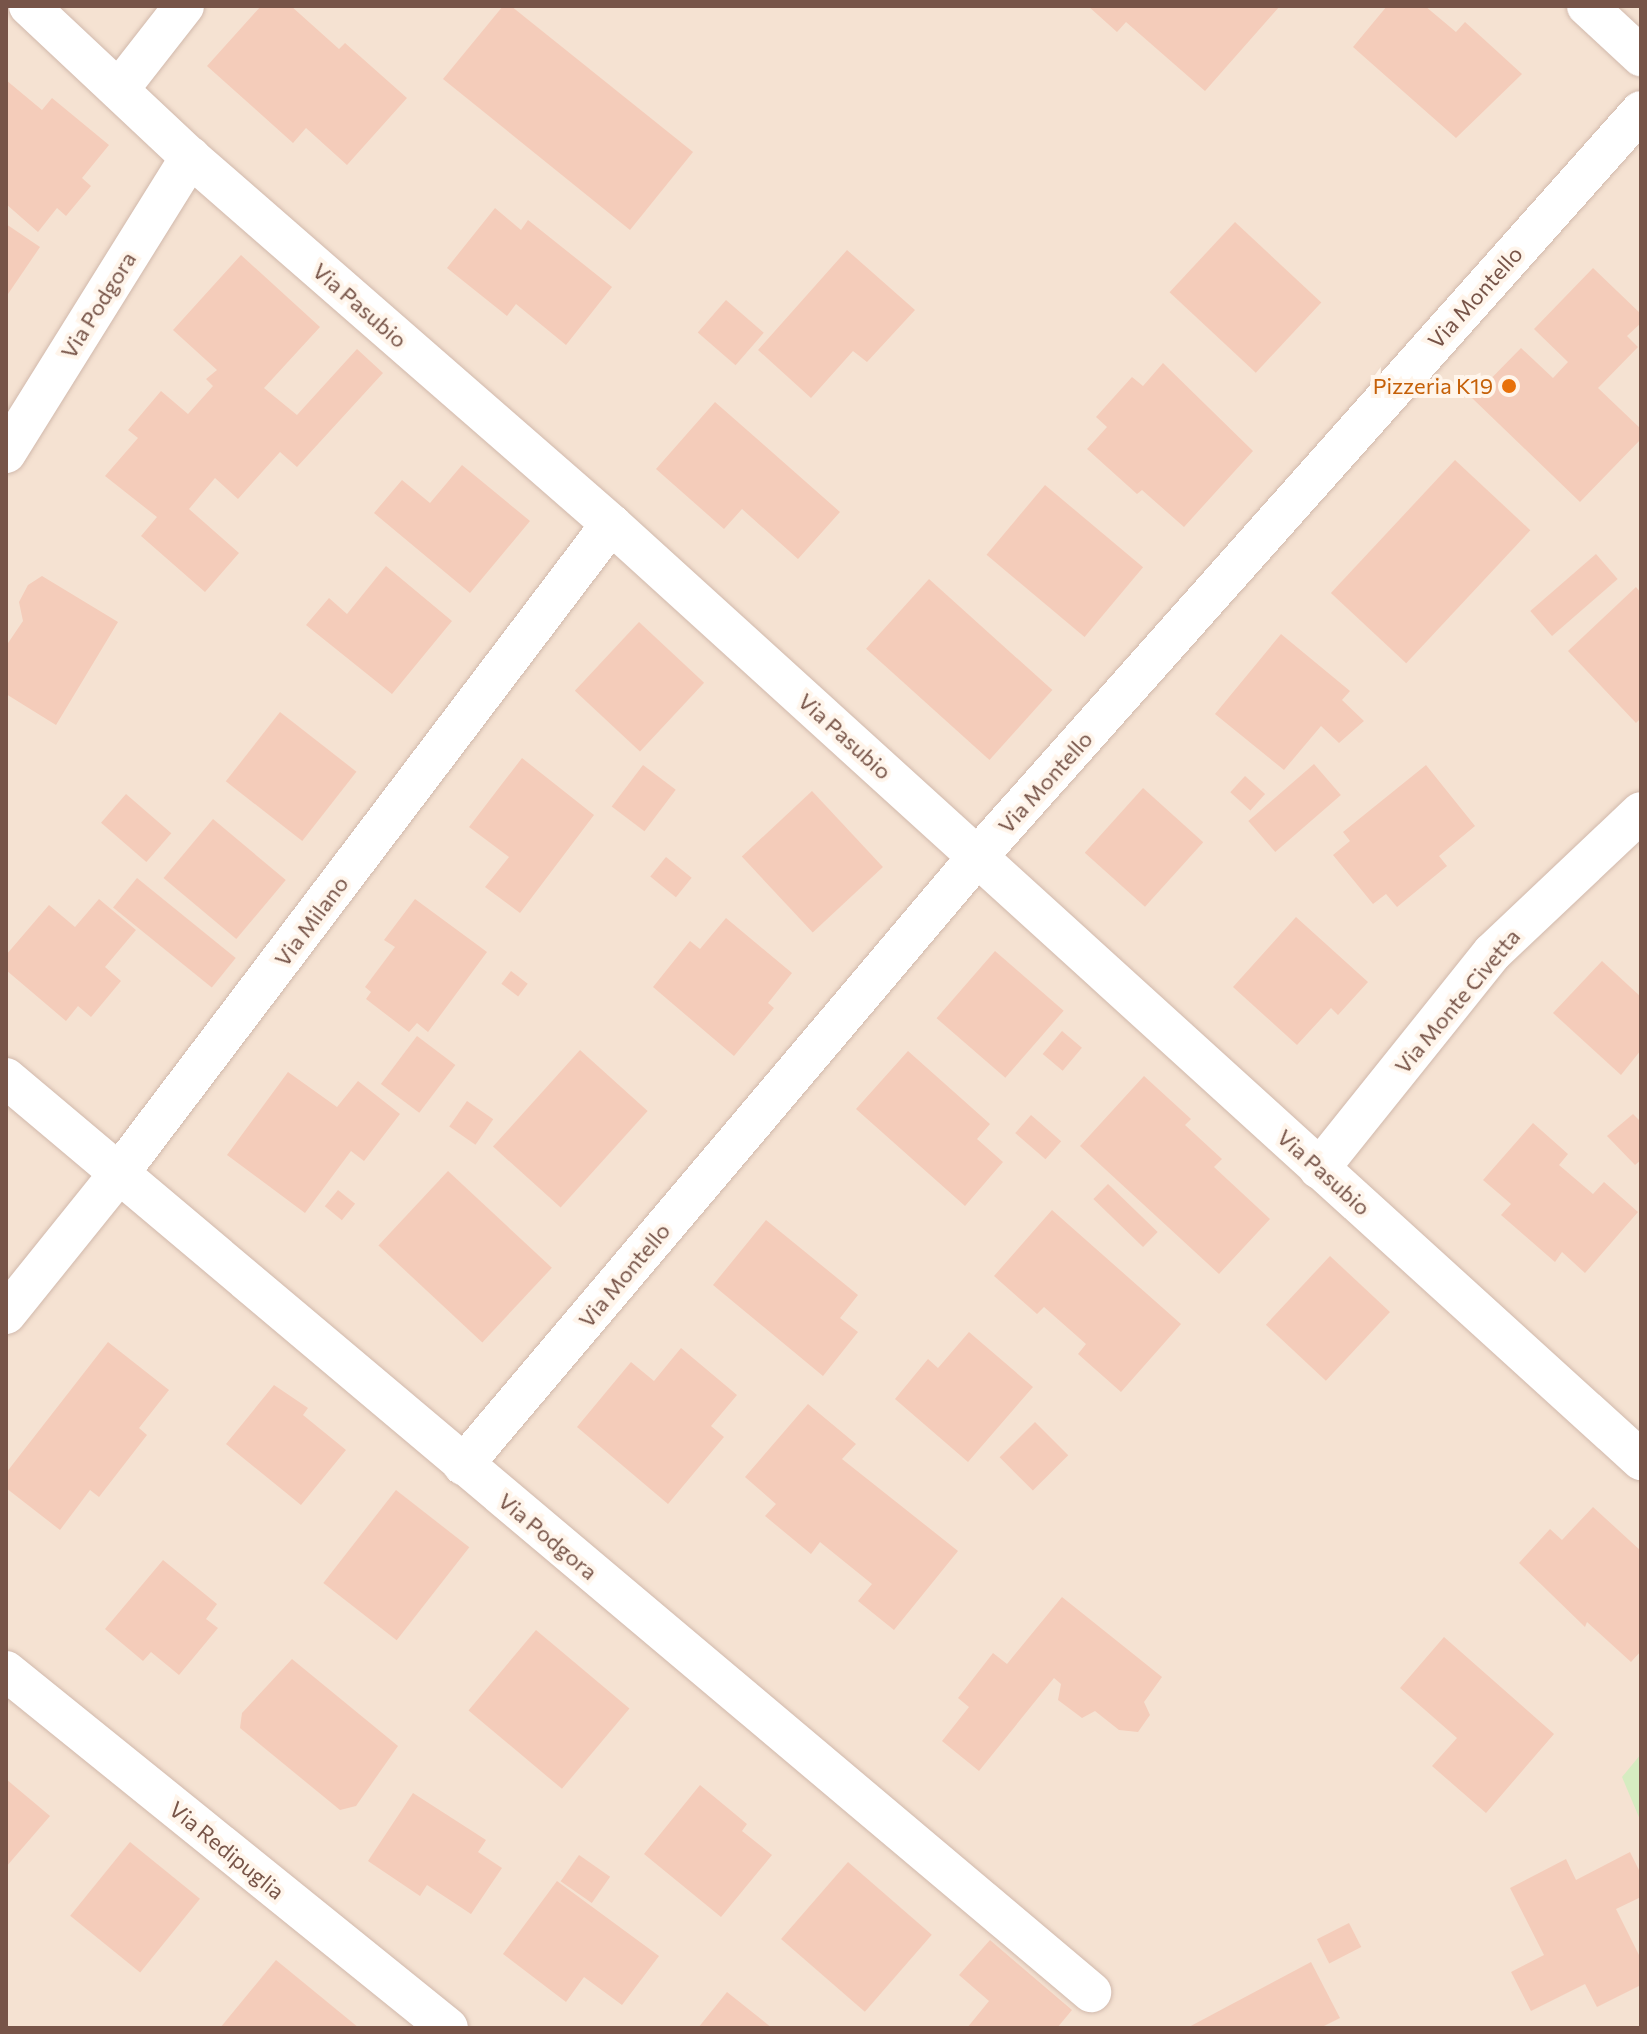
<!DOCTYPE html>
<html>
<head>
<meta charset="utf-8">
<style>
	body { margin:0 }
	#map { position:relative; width:1647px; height:2034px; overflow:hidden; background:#fdf1e4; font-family:Commissioner,sans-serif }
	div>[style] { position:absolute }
	.residential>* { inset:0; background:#f5e2d2; transform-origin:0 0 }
	.green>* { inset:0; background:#d6ecc1 }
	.building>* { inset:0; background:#f4ccba; transform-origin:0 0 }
	.roads { filter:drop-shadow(0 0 2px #d1b9ac) drop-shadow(0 0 2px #d1b9ac) }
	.street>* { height:40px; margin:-20px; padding:0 20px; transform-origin:20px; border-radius:20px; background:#fff }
	.dots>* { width:22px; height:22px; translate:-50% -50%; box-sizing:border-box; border:4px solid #fff5eb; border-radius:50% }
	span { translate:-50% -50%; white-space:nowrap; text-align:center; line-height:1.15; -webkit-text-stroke:8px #fff5eb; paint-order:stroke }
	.street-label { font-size:22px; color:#775448 }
	.food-label { font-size:22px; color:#c56008 }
	.right { translate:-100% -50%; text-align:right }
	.frame { position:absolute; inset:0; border:8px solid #775448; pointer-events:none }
</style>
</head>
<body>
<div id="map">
	<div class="residential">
		<div style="left:6px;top:6px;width:1635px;height:2022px"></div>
	</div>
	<div class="green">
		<div style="clip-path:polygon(1641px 1754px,1641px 1822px,1622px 1777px)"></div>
	</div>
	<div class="building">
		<div style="clip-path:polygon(261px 6px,291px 6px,339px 49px,345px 43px,407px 98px,347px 165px,306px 128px,293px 143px,207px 66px)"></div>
		<div style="clip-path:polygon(503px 6px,511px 6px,693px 152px,630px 230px,443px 79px)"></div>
		<div style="clip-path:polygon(1088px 6px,1280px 6px,1205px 91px,1126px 22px,1117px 32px)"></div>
		<div style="clip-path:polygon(1387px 6px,1425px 6px,1456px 32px,1465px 22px,1522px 74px,1456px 138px,1353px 47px)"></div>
		<div style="clip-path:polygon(6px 80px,42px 110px,52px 98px,109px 145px,82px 178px,91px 186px,66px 216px,57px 208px,38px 232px,6px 204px)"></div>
		<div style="clip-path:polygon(495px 208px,521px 230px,528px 220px,612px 287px,566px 345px,516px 304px,507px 316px,447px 268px)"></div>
		<div style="left:1235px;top:222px;width:118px;height:96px;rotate:43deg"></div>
		<div style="clip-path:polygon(6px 224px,40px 247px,6px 297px)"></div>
		<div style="clip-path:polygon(847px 250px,915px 310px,867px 362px,853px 351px,811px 398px,758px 350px)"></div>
		<div style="clip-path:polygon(241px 255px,320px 327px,264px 388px,297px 415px,357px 349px,383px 373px,297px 467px,280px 452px,238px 499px,215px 478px,189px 509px,239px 553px,205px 592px,141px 536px,157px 517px,105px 476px,138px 438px,128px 430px,161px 391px,188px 414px,213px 386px,206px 379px,217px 370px,173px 330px)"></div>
		<div style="clip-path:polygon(1593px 268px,1641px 314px,1641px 323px,1627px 336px,1638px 347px,1598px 388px,1641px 429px,1641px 439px,1580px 502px,1472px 398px,1521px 348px,1553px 378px,1568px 362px,1534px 329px)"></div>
		<div style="left:726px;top:300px;width:50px;height:43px;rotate:41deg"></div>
		<div style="clip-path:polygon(1163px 363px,1253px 451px,1184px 527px,1142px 490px,1137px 494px,1087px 449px,1107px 427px,1096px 417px,1132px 377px,1143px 386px)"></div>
		<div style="clip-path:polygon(715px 402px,840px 512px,798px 559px,742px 509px,724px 529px,656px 469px)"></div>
		<div style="left:1455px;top:460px;width:103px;height:182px;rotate:43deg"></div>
		<div style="clip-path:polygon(462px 465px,530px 521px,470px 593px,374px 513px,402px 480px,430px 503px)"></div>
		<div style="left:1045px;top:485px;width:128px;height:91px;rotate:40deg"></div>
		<div style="left:1596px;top:554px;width:33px;height:87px;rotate:49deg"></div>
		<div style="clip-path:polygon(386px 566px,452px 621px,392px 694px,306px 625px,329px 598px,347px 614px)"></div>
		<div style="clip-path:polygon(42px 576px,118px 622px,56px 725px,6px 694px,6px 646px,23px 621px,19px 602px,28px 585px)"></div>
		<div style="left:929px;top:579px;width:166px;height:94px;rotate:42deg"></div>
		<div style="clip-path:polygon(1636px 587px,1641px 593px,1641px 718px,1636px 723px,1568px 651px)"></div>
		<div style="left:639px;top:622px;width:89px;height:94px;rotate:43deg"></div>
		<div style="clip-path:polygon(1281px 634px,1350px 691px,1342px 700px,1364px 721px,1339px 743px,1321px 726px,1284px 770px,1215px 714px)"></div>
		<div style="left:280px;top:712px;width:97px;height:88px;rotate:38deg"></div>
		<div style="clip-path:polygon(522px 758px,594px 815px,520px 913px,485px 887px,509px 857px,469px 827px)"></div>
		<div style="left:1314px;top:764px;width:41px;height:87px;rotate:49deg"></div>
		<div style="left:643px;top:765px;width:41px;height:52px;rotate:37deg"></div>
		<div style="clip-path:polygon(1426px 765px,1475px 826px,1439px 856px,1447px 866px,1397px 907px,1386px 894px,1373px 904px,1333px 855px,1350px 841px,1343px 832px)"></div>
		<div style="left:1245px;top:776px;width:27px;height:22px;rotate:42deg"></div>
		<div style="left:1143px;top:788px;width:81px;height:87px;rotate:42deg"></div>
		<div style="left:812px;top:791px;width:104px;height:96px;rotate:47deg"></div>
		<div style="left:126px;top:794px;width:60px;height:38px;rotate:41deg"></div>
		<div style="left:213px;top:819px;width:95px;height:77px;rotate:40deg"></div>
		<div style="left:666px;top:857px;width:33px;height:25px;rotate:39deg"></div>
		<div style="left:137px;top:878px;width:127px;height:38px;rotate:39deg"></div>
		<div style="clip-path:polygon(99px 899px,136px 930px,105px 967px,121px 981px,91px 1017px,78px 1006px,66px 1021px,6px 970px,6px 955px,49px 905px,75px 927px)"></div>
		<div style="clip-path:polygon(415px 899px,487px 952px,428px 1032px,417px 1023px,409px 1032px,366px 999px,371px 992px,365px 987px,395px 947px,384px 940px)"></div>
		<div style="clip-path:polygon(1296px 917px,1368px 982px,1338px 1015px,1331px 1008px,1297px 1045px,1233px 987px)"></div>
		<div style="clip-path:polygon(726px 918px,792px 973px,768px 1003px,774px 1008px,734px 1056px,653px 987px,690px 941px,700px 949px)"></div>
		<div style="left:995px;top:951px;width:91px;height:89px;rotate:41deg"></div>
		<div style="clip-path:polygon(1602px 961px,1641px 997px,1641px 1050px,1621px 1075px,1553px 1013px)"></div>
		<div style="left:511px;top:971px;width:21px;height:16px;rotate:37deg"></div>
		<div style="left:1062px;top:1031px;width:26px;height:30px;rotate:40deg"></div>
		<div style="left:417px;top:1036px;width:48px;height:60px;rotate:37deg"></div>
		<div style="left:580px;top:1050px;width:91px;height:130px;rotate:42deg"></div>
		<div style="clip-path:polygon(908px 1051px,990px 1124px,977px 1139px,1003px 1162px,965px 1206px,856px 1109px)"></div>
		<div style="clip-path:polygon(288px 1072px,337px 1107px,358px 1081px,400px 1114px,364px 1161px,351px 1151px,305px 1213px,227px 1155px)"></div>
		<div style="clip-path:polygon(1144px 1076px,1191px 1119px,1185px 1125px,1222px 1159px,1214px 1167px,1270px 1219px,1219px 1274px,1080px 1146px)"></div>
		<div style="left:467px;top:1101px;width:32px;height:31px;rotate:35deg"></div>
		<div style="clip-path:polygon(1633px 1114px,1641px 1122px,1641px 1160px,1635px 1165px,1607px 1136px)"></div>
		<div style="left:1031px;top:1115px;width:40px;height:24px;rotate:41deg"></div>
		<div style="clip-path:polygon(1533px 1123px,1568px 1154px,1559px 1165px,1593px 1194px,1604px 1182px,1638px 1212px,1585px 1273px,1562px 1252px,1555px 1262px,1501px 1215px,1511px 1204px,1483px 1180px)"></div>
		<div style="left:448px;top:1171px;width:142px;height:102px;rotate:43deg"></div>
		<div style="left:1108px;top:1184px;width:69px;height:21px;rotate:44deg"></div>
		<div style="left:338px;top:1190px;width:22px;height:21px;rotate:39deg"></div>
		<div style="clip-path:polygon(1052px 1210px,1181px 1324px,1121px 1392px,1078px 1354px,1086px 1344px,1044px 1307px,1037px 1314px,994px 1276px)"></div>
		<div style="clip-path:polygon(766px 1220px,858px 1295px,840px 1318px,858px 1332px,823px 1376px,713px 1285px)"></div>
		<div style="left:1330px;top:1256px;width:82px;height:94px;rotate:43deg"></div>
		<div style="clip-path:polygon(969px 1332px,1033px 1387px,968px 1462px,895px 1399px,928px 1359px,938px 1368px)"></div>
		<div style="clip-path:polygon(108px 1342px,169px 1390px,139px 1428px,147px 1435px,99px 1497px,90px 1490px,60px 1530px,6px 1488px,6px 1473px)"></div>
		<div style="clip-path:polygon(681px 1348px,737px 1395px,711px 1426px,724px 1437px,668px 1504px,577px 1427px,631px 1362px,654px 1381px)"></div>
		<div style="clip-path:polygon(274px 1385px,308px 1408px,303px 1415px,346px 1450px,301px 1505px,226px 1444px)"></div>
		<div style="clip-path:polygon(808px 1404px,856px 1444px,842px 1459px,958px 1551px,894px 1630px,858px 1601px,872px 1584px,820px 1542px,811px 1554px,765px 1516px,776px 1504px,745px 1477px)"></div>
		<div style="left:1035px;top:1422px;width:47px;height:50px;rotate:45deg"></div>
		<div style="left:396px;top:1490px;width:93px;height:118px;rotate:38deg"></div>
		<div style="clip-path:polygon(1593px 1507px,1641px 1551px,1641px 1651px,1631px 1662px,1587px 1622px,1585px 1627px,1519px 1563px,1550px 1529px,1562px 1540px)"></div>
		<div style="clip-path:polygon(163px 1560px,217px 1604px,206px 1619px,218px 1628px,179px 1675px,151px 1652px,143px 1661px,105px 1629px)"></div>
		<div style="clip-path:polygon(1062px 1597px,1162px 1677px,1144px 1702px,1150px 1715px,1138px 1732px,1119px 1730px,1095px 1711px,1082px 1718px,1058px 1700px,1061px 1684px,1054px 1678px,979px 1771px,942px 1741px,969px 1707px,958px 1698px,993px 1653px,1007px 1664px)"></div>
		<div style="left:536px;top:1630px;width:122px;height:105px;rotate:40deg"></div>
		<div style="clip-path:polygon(1444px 1637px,1554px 1734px,1486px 1813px,1432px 1766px,1457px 1738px,1400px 1688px)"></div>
		<div style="clip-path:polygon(292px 1659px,398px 1746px,356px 1806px,340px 1810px,240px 1728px,242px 1713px)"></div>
		<div style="clip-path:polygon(6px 1779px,50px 1816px,6px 1867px)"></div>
		<div style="clip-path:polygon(700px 1785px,747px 1824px,742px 1831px,772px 1855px,721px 1917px,644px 1854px)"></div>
		<div style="clip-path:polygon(413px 1793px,486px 1840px,478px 1852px,502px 1868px,471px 1914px,427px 1885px,420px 1896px,368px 1861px)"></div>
		<div style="left:130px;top:1842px;width:90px;height:95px;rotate:39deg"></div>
		<div style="clip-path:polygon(1630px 1852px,1641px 1874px,1641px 1897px,1616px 1909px,1641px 1959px,1641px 1985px,1597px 2007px,1585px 1984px,1531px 2011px,1511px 1972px,1544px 1955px,1510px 1888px,1566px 1859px,1576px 1880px)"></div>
		<div style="left:579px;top:1855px;width:38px;height:32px;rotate:35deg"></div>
		<div style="left:848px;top:1862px;width:111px;height:102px;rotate:41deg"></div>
		<div style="clip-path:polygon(557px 1881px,659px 1956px,622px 2005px,584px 1977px,566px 2002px,503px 1954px)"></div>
		<div style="left:1349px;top:1923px;width:27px;height:36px;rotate:63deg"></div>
		<div style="clip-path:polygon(990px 1940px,1072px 2010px,1057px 2028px,967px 2028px,989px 2001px,959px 1975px)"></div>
		<div style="clip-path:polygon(276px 1960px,359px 2028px,220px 2028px)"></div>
		<div style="clip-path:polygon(1311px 1962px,1340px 2018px,1320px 2028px,1187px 2028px)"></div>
		<div style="clip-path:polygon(727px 1992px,772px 2028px,698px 2028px)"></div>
	</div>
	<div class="roads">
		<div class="street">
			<div style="left:29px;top:6px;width:221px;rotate:43.2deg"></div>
			<div style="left:190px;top:157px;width:559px;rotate:41.08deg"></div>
			<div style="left:611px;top:524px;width:1392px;rotate:42.26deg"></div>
			<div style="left:1587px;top:6px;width:74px;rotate:42.8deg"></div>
			<div style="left:120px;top:88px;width:104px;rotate:-52deg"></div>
			<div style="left:6px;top:453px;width:349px;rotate:-58.1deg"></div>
			<div style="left:6px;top:1078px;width:1419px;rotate:40.11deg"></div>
			<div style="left:1319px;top:1169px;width:277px;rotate:-51.3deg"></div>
			<div style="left:1492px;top:953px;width:205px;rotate:-43.4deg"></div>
			<div style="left:6px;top:1314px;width:182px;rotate:-51.2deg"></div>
			<div style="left:120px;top:1172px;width:813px;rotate:-52.85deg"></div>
			<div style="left:463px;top:1465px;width:798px;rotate:-49.78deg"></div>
			<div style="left:978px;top:856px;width:997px;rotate:-48.33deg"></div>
			<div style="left:6px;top:1671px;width:568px;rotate:38.93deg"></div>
		</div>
	</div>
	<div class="dots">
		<div style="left:1509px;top:386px;background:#e8710a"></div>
	</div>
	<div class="street-label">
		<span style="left:1475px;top:297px;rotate:-48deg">Via Montello</span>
		<span style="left:98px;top:305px;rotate:-58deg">Via Podgora</span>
		<span style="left:360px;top:305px;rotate:41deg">Via Pasubio</span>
		<span style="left:845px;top:736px;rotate:42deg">Via Pasubio</span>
		<span style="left:1045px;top:782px;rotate:-48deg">Via Montello</span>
		<span style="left:311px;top:921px;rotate:-53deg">Via Milano</span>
		<span style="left:1457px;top:1001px;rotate:-50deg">Via Monte Civetta</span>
		<span style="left:1324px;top:1172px;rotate:42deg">Via Pasubio</span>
		<span style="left:624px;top:1275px;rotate:-50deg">Via Montello</span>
		<span style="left:548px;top:1536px;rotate:40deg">Via Podgora</span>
		<span style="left:227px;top:1850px;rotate:39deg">Via Redipuglia</span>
	</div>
	<div class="food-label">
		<span class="right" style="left:1493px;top:386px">Pizzeria K19</span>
	</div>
	<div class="frame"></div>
</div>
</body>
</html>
